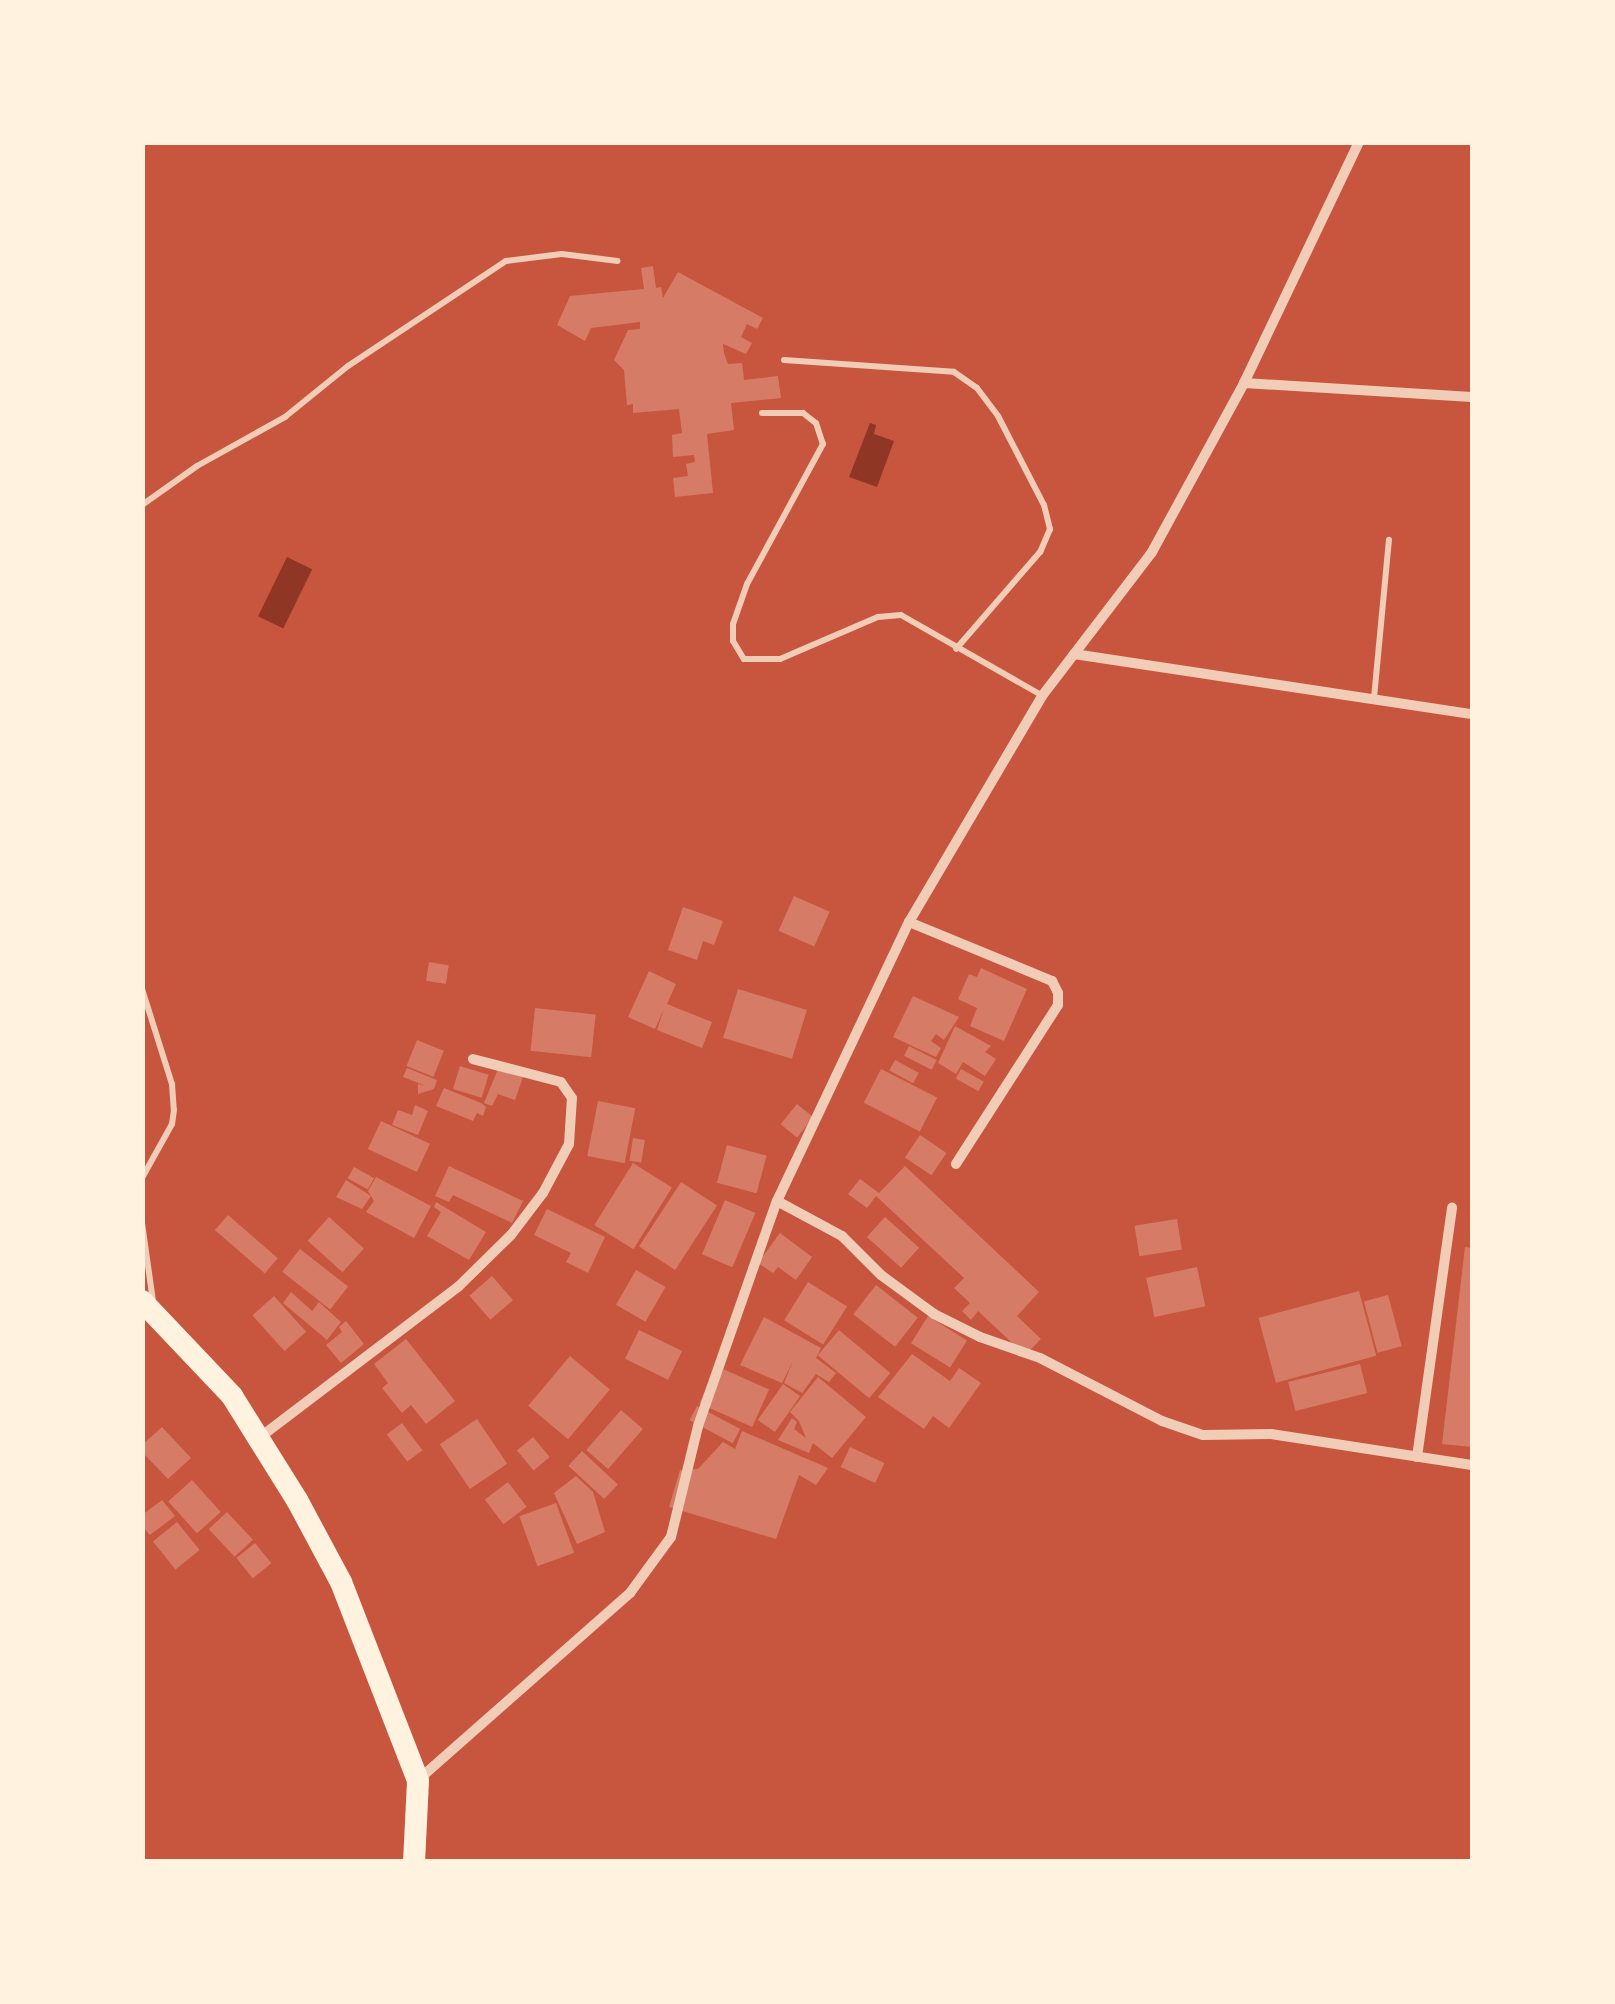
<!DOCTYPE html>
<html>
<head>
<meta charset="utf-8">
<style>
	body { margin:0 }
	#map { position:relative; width:1615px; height:2004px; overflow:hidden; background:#c8553d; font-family:"Noto Serif",serif }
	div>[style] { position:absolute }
	.water>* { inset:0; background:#8f3625; transform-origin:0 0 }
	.building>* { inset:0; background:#d67c66; transform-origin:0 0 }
	.service>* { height:6px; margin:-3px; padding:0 3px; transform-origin:3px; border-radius:3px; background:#f1ccb7 }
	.minor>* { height:10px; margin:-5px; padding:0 5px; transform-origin:5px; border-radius:5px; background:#f1ccb7 }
	.trunk>* { height:22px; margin:-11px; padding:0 11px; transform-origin:11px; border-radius:11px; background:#fff3e0 }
	span { translate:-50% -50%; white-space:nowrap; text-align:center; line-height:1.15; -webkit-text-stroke:10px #fff3e0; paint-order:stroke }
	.frame { position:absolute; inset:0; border:145px solid #fff3e0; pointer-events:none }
</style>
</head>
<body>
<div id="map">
	<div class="water">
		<div style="clip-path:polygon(870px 423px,876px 425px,874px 434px,894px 441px,877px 487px,849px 477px)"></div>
		<div style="left:287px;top:557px;width:28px;height:66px;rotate:26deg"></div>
	</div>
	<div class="building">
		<div style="clip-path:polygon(653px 266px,656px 288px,661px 287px,663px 298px,678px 272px,763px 318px,757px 329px,747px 324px,741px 337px,752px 343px,746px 354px,723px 344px,724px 353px,728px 364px,742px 363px,744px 380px,778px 376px,781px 398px,731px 403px,734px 430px,707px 434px,713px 493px,675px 497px,673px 478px,688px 476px,686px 464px,695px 462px,694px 455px,673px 457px,672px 435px,682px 433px,679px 409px,633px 413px,633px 404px,627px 405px,624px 370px,614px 360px,628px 330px,640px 329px,640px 322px,591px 328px,585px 341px,557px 325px,570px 296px,644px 289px,641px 268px)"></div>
		<div style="left:794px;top:896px;width:39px;height:38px;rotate:24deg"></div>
		<div style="clip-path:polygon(683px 907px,723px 921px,714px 945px,703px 941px,697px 960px,668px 950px)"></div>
		<div style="left:429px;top:962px;width:20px;height:19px;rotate:9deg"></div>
		<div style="clip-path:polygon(981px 968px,1027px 989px,1004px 1041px,970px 1026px,977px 1008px,958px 999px,969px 974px,977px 977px)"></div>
		<div style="clip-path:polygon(649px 971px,676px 984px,667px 1004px,712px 1022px,702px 1048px,657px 1030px,664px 1009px,655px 1029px,628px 1017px)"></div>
		<div style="left:738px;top:989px;width:72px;height:51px;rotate:17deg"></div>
		<div style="clip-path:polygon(913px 996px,959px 1017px,944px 1040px,936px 1034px,931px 1041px,941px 1048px,936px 1057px,893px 1037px)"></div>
		<div style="left:535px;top:1008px;width:61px;height:43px;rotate:6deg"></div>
		<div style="clip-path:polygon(955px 1026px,991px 1046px,985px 1052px,996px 1059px,985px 1076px,963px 1062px,956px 1074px,938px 1063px)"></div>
		<div style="left:417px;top:1040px;width:29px;height:28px;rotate:22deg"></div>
		<div style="left:909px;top:1046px;width:31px;height:11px;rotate:27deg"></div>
		<div style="left:895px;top:1060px;width:27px;height:12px;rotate:28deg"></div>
		<div style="left:460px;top:1066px;width:30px;height:24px;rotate:17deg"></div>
		<div style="clip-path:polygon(407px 1068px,437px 1080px,434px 1089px,418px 1094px,418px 1084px,426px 1086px,403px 1077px)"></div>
		<div style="clip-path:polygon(498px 1069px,523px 1077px,515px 1100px,498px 1094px,492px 1106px,484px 1103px)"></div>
		<div style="left:881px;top:1069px;width:63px;height:38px;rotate:27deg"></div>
		<div style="left:961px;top:1069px;width:26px;height:11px;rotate:29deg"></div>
		<div style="clip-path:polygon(444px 1088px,481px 1103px,486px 1107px,483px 1116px,477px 1113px,473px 1121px,436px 1106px)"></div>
		<div style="left:598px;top:1101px;width:38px;height:56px;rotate:11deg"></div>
		<div style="left:797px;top:1104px;width:21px;height:26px;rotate:39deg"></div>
		<div style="clip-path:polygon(415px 1105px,428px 1111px,418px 1135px,392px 1125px,398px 1110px,412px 1115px)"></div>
		<div style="left:381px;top:1121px;width:54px;height:31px;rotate:25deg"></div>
		<div style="left:920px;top:1135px;width:32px;height:27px;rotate:34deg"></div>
		<div style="left:633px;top:1138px;width:12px;height:23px;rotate:9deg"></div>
		<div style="left:727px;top:1145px;width:41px;height:39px;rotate:15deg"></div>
		<div style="left:633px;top:1163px;width:46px;height:73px;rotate:32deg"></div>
		<div style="clip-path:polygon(449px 1166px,523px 1201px,512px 1223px,453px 1195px,449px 1202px,435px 1196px)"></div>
		<div style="clip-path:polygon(905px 1166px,1039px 1292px,1017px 1316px,1041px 1339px,1025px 1355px,978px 1311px,971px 1320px,962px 1311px,970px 1303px,954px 1288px,964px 1278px,876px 1196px,867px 1208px,848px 1194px,860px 1179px,879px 1193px)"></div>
		<div style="left:354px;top:1167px;width:23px;height:13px;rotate:29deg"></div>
		<div style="clip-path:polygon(376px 1177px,431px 1206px,414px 1238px,366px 1212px,374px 1201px,368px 1191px)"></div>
		<div style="clip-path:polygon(346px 1180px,371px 1196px,362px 1209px,336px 1197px)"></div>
		<div style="left:681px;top:1182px;width:43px;height:77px;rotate:33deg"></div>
		<div style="left:725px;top:1200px;width:33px;height:59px;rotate:23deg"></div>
		<div style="clip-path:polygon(436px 1202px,486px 1232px,469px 1260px,427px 1236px,441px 1212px,434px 1207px)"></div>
		<div style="clip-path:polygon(547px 1209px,605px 1237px,588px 1273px,566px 1262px,571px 1253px,534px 1235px)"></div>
		<div style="left:228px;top:1215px;width:66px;height:20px;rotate:41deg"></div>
		<div style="left:329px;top:1217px;width:47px;height:32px;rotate:42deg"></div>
		<div style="left:885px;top:1217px;width:46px;height:27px;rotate:42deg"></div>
		<div style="left:1177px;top:1219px;width:31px;height:43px;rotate:81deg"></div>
		<div style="clip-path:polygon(780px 1233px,812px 1257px,796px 1280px,778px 1267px,773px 1273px,758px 1263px)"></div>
		<div style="clip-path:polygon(1465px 1247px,1472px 1248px,1472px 1447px,1442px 1444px)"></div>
		<div style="left:300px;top:1249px;width:61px;height:29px;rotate:38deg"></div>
		<div style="left:1197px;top:1267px;width:40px;height:52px;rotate:78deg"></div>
		<div style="left:636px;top:1270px;width:34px;height:40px;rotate:30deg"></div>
		<div style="left:492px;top:1276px;width:32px;height:30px;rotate:49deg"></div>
		<div style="left:808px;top:1282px;width:46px;height:45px;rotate:32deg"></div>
		<div style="left:876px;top:1285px;width:53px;height:37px;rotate:38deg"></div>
		<div style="left:1359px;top:1291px;width:67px;height:104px;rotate:75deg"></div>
		<div style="clip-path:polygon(291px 1292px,312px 1311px,319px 1302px,341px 1322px,327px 1340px,283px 1303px)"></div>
		<div style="left:1388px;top:1295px;width:53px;height:25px;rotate:75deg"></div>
		<div style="left:274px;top:1296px;width:48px;height:29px;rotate:48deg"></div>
		<div style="left:928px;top:1316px;width:46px;height:32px;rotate:32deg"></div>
		<div style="clip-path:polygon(764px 1317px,821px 1348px,816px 1358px,836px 1373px,829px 1382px,816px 1374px,802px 1393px,784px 1383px,793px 1361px,782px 1383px,740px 1365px)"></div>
		<div style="clip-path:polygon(346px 1321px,364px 1344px,341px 1363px,326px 1345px,342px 1332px,339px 1327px)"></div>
		<div style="left:639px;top:1330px;width:48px;height:32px;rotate:26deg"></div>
		<div style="left:839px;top:1330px;width:67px;height:33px;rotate:40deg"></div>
		<div style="clip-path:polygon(406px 1339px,455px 1401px,426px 1424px,411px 1405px,402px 1413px,382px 1388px,388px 1383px,374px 1364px)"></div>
		<div style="clip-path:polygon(912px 1354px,950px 1381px,959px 1368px,981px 1383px,949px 1428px,933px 1416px,924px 1429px,878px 1397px)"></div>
		<div style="left:570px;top:1356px;width:52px;height:65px;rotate:40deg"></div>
		<div style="left:1360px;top:1364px;width:30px;height:74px;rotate:76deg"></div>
		<div style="left:716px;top:1366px;width:58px;height:41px;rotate:24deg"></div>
		<div style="clip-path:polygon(818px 1377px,866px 1417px,832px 1458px,813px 1443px,809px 1453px,778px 1440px,792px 1418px,797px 1422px,794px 1429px,806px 1438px,799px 1421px,790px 1412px)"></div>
		<div style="left:783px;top:1384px;width:21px;height:44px;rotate:35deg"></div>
		<div style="left:697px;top:1406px;width:49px;height:16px;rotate:28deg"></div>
		<div style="left:621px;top:1410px;width:29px;height:53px;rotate:41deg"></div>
		<div style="left:477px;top:1419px;width:54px;height:45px;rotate:56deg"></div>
		<div style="left:402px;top:1423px;width:34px;height:19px;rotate:53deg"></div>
		<div style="clip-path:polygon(162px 1427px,191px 1458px,168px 1479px,142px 1452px,142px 1445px)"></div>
		<div style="clip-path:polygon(742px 1431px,828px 1468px,816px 1485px,799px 1475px,776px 1539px,669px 1507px,680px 1470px,698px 1469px,723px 1442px,735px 1449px)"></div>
		<div style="left:533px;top:1437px;width:26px;height:21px;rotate:50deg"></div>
		<div style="left:850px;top:1447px;width:38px;height:22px;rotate:25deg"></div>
		<div style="left:582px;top:1451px;width:49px;height:20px;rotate:43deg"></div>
		<div style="clip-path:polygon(576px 1476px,593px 1492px,605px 1532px,577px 1544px,554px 1493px)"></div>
		<div style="left:192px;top:1480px;width:43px;height:32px;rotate:48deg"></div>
		<div style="left:508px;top:1482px;width:31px;height:29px;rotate:53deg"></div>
		<div style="clip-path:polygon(162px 1500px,175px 1516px,150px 1535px,142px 1526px,142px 1515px)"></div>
		<div style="left:556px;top:1503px;width:53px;height:39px;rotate:70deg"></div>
		<div style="left:227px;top:1512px;width:38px;height:25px;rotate:47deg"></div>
		<div style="left:177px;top:1522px;width:36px;height:31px;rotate:51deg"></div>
		<div style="left:255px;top:1543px;width:26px;height:24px;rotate:51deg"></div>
	</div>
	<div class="service">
		<div style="left:784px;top:360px;width:170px;rotate:4deg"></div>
		<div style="left:954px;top:372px;width:28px;rotate:35deg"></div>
		<div style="left:977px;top:388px;width:35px;rotate:53deg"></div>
		<div style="left:998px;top:416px;width:100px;rotate:62.7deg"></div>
		<div style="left:1044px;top:505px;width:25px;rotate:76deg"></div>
		<div style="left:1050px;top:529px;width:25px;rotate:113deg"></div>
		<div style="left:1040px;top:552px;width:128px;rotate:130.9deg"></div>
		<div style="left:762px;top:413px;width:41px"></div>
		<div style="left:803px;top:413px;width:16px;rotate:38deg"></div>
		<div style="left:816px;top:423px;width:22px;rotate:72deg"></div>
		<div style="left:823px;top:444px;width:159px;rotate:118.5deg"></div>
		<div style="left:747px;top:584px;width:42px;rotate:109.3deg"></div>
		<div style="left:733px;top:624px;width:17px;rotate:90deg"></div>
		<div style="left:733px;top:641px;width:21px;rotate:59deg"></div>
		<div style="left:744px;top:659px;width:36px"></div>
		<div style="left:780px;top:659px;width:107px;rotate:-23.2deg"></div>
		<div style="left:878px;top:617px;width:23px;rotate:-5deg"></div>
		<div style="left:901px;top:615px;width:161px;rotate:29.7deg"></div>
		<div style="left:142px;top:505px;width:67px;rotate:-35.3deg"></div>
		<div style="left:197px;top:466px;width:101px;rotate:-29.1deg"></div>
		<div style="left:285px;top:417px;width:81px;rotate:-39deg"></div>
		<div style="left:348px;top:366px;width:190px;rotate:-33.6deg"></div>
		<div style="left:506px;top:261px;width:56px;rotate:-7.1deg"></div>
		<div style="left:562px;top:254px;width:56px;rotate:7.1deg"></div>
		<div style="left:1374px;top:698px;width:159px;rotate:-84.6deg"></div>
		<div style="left:142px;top:989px;width:100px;rotate:72.5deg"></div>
		<div style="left:172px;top:1084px;width:26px;rotate:86deg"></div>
		<div style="left:174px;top:1110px;width:14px;rotate:98deg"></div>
		<div style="left:172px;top:1124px;width:62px;rotate:119.1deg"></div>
		<div style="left:142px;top:1223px;width:79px;rotate:82deg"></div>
	</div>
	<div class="minor">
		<div style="left:1244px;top:383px;width:228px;rotate:3.5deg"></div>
		<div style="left:1074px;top:654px;width:402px;rotate:8.6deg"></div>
		<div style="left:909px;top:922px;width:155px;rotate:22.4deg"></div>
		<div style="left:1052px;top:981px;width:13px;rotate:63deg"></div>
		<div style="left:1058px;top:993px;width:12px;rotate:90deg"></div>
		<div style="left:1058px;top:1005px;width:189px;rotate:122.7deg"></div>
		<div style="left:777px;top:1201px;width:74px;rotate:28.3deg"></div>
		<div style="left:842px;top:1236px;width:55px;rotate:45deg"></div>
		<div style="left:881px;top:1275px;width:66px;rotate:36.3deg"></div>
		<div style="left:934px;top:1314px;width:51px;rotate:26.6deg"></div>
		<div style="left:980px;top:1337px;width:64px;rotate:19.3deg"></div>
		<div style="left:1040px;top:1358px;width:137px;rotate:27.3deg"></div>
		<div style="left:1162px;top:1421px;width:43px;rotate:18.9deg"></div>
		<div style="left:1203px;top:1435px;width:68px;rotate:-0.8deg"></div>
		<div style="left:1271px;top:1434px;width:203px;rotate:8.8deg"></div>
		<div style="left:259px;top:1438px;width:250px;rotate:-37.2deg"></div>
		<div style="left:458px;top:1287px;width:74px;rotate:-44.5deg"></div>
		<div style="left:511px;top:1235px;width:53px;rotate:-52.7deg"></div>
		<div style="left:543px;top:1193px;width:55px;rotate:-62deg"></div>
		<div style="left:569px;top:1144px;width:46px;rotate:-86.3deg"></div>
		<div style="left:572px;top:1098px;width:19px;rotate:-125deg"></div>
		<div style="left:561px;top:1082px;width:91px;rotate:-165.4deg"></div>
		<div style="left:1417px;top:1457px;width:252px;rotate:-82deg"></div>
		<div style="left:418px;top:1780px;width:283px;rotate:-41.4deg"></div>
		<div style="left:630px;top:1593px;width:69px;rotate:-53.8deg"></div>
		<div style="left:671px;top:1537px;width:114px;rotate:-76.3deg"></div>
		<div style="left:698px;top:1426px;width:238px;rotate:-70.7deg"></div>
		<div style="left:777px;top:1201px;width:309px;rotate:-64.7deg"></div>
		<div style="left:909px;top:922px;width:262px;rotate:-59.5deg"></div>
		<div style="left:1042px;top:696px;width:181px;rotate:-52.6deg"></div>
		<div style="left:1152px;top:552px;width:192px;rotate:-61.4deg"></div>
		<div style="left:1244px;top:383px;width:267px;rotate:-64.5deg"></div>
	</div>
	<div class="trunk">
		<div style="left:142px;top:1301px;width:131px;rotate:46.5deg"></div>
		<div style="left:232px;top:1396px;width:123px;rotate:58deg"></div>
		<div style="left:297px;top:1500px;width:93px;rotate:61.8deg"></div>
		<div style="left:341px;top:1582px;width:213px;rotate:68.8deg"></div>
		<div style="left:418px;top:1781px;width:81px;rotate:92.8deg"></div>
	</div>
	<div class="frame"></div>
</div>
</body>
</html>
